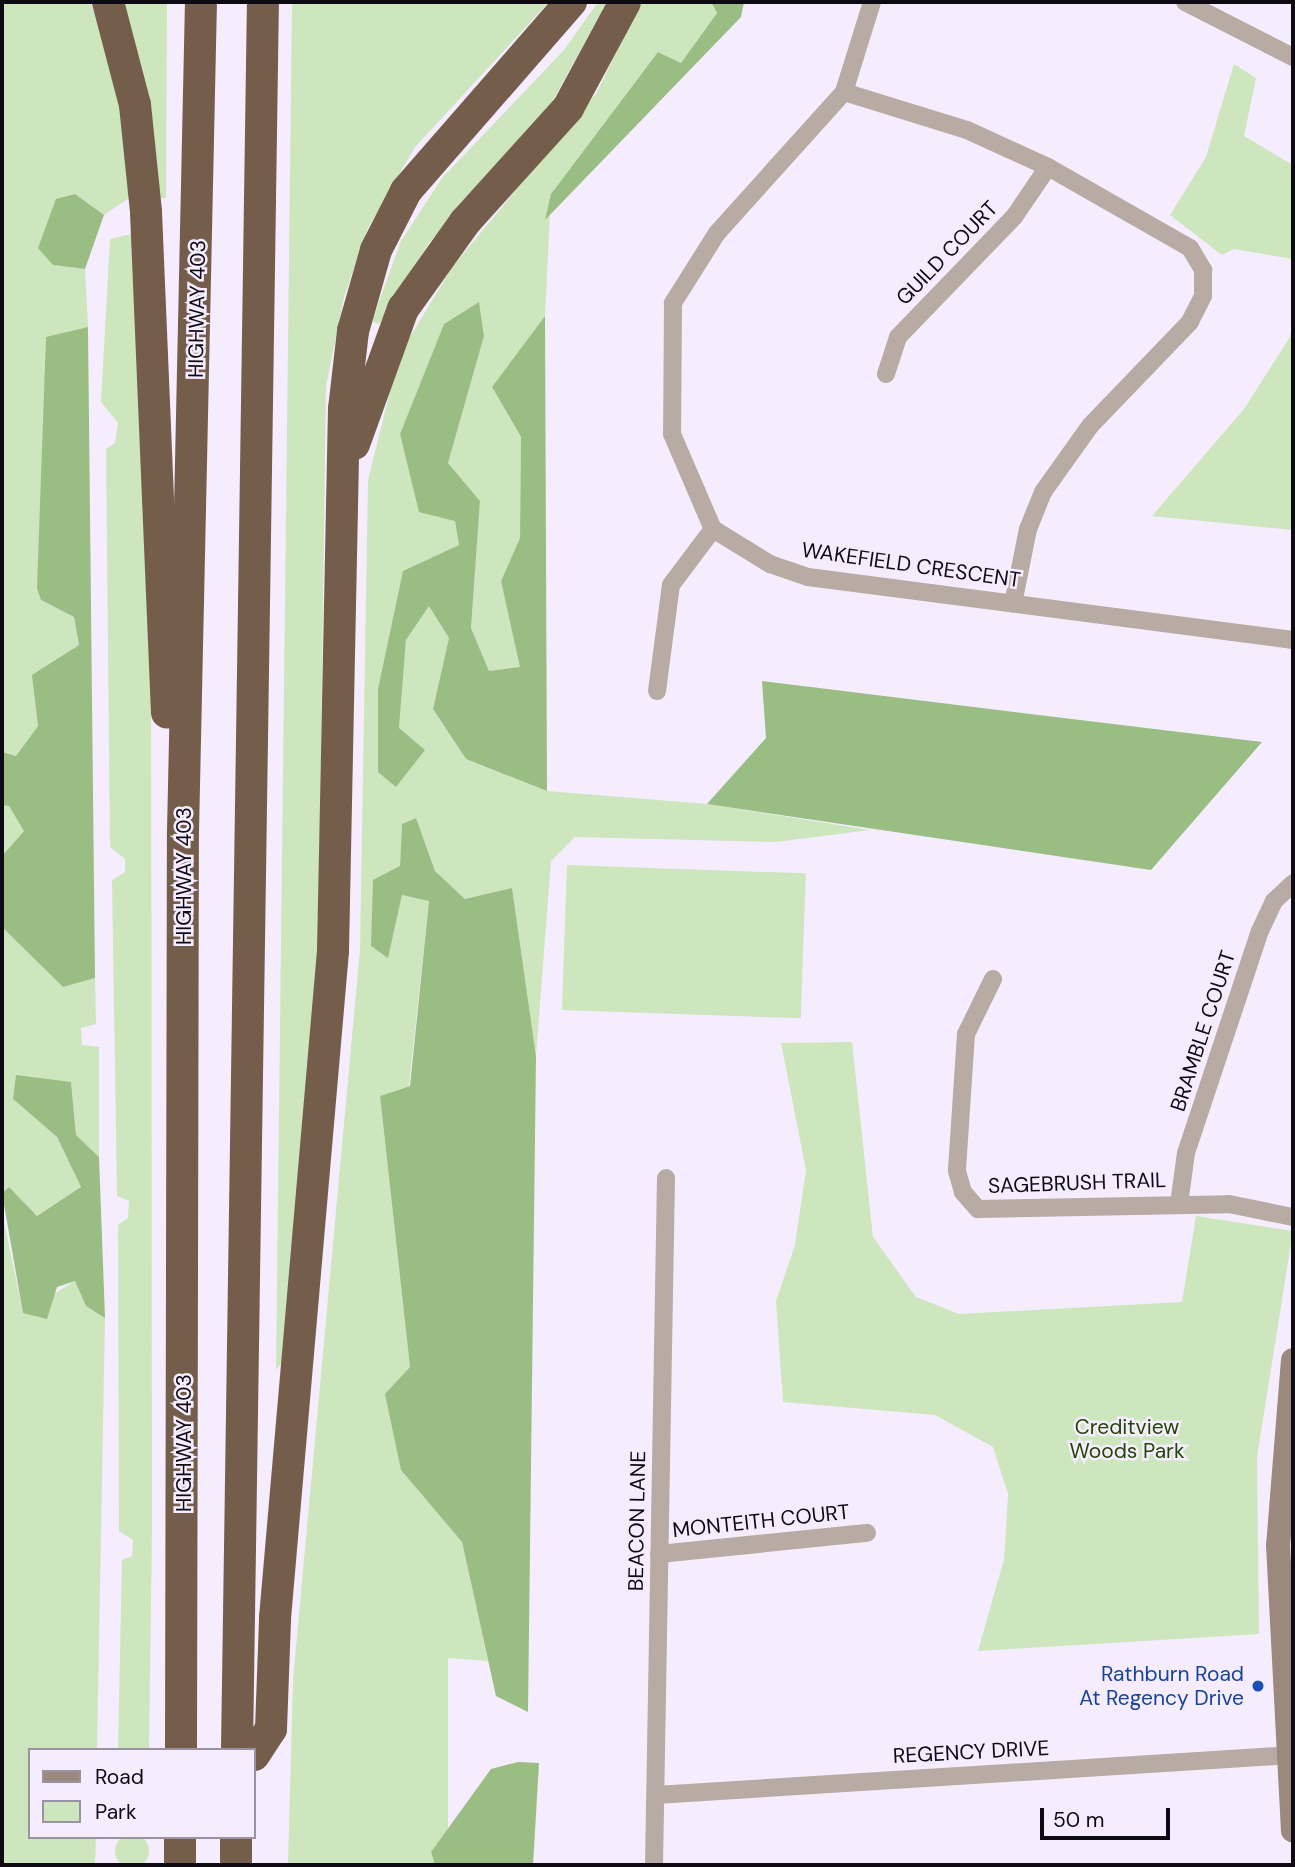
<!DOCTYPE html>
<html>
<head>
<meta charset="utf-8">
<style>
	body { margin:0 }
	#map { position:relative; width:1295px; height:1867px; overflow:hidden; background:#f5edfe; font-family:"DM Sans",sans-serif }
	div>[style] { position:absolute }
	.green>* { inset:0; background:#cde6be; transform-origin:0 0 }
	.round { border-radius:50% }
	.forest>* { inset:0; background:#99bd83 }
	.street>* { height:18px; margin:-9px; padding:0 9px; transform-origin:9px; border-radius:9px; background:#b7aba3 }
	.secondary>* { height:24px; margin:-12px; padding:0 12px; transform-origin:12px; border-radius:12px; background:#9b897d }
	.highway>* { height:32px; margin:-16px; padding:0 16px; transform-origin:16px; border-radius:16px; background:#755d4c }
	.dots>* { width:19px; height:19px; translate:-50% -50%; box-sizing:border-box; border:4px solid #f5edfe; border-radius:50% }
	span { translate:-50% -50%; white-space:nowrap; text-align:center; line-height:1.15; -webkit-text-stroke:5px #f5edfe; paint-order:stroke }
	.street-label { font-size:21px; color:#0e0a13 }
	.park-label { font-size:21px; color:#244405 }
	.transit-label { font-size:21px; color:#164399 }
	.right { translate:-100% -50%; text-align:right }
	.frame { position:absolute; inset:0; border:4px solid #0e0a13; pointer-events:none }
	.legend { position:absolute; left:28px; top:1748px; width:228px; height:91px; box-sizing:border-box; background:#f5edfe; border:2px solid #9992a0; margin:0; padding:9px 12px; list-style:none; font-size:21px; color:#0e0a13 }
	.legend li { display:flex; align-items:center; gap:14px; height:35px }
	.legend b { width:35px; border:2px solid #9992a0 }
	.scale { position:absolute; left:1040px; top:1808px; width:130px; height:32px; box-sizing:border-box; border:4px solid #0e0a13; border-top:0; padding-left:9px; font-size:21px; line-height:24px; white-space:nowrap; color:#0e0a13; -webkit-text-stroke:5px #f5edfe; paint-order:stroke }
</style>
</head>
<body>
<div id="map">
	<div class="green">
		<div style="clip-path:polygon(2px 2px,90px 2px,115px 64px,132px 196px,104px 215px,75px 194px,53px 265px,85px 269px,88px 327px,46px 338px,41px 600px,74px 617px,79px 645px,33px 675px,38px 726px,16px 756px,2px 752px)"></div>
		<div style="clip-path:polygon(116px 2px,167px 2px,166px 198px,153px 198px)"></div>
		<div style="clip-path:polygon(292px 2px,549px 2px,415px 147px,368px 228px,344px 297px,326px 386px,318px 969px,282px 1362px,276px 1370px)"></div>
		<div style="clip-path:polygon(598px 2px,607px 2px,546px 113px,429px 243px,379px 324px,372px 321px,401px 241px,442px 178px,564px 50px)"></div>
		<div style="clip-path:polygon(641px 2px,711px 2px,717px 13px,681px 63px,658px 52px,551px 194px,545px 316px,492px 387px,521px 437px,520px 539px,501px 581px,521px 667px,489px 671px,471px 628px,480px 501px,448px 463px,484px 336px,479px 302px,444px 324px,400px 434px,455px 521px,459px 545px,403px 572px,399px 728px,406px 640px,429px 605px,449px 638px,433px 709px,466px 759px,547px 791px,707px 804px,870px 830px,776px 842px,575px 837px,551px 861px,536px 1056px,512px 889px,465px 899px,435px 871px,416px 818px,402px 824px,400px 866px,371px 946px,388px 957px,402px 895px,429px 900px,409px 1086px,380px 1096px,410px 1367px,401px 1470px,462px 1542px,488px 1661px,448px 1658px,448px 1829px,431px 1852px,435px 1865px,288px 1865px,293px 1680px,360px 949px,368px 480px,399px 355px,453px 266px,596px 94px)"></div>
		<div style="clip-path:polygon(1234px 64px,1256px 78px,1244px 136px,1293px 165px,1293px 265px,1292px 259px,1234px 249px,1222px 255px,1170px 215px,1206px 157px)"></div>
		<div style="clip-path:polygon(135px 233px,151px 586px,152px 1529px,149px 1750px,118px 1750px,122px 1560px,132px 1556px,133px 1540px,119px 1531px,118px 1225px,128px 1218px,129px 1201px,117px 1196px,112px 880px,125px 872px,125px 859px,110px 847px,106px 449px,115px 443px,118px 423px,101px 402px,110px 239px)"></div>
		<div style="clip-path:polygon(1293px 320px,1293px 530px,1152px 516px,1244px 409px,1290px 337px)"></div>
		<div style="clip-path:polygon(2px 805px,9px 805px,24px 831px,2px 856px)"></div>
		<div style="left:567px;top:865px;width:239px;height:145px;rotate:2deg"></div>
		<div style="clip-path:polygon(2px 927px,63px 987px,95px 978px,96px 1024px,81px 1028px,82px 1045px,99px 1047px,99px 1157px,76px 1135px,71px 1082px,13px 1099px,57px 1137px,81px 1187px,37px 1216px,9px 1187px,2px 1193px)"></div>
		<div style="clip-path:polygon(852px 1042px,873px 1237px,916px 1297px,959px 1314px,1182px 1302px,1196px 1216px,1293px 1231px,1257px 1457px,1259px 1634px,978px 1651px,1004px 1559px,1008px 1494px,993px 1447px,935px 1415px,783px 1402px,776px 1301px,795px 1245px,806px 1170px,781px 1043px)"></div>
		<div style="clip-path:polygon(2px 1212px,23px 1313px,75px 1281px,86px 1306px,105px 1318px,97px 1750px,30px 1750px,30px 1837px,96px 1837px,95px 1865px,2px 1865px)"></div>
		<div class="round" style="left:115px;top:1834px;width:34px;height:34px"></div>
	</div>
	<div class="forest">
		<div style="clip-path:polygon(711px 2px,744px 2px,741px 17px,545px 220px,551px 194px,658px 52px,681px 63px,717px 13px)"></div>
		<div style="clip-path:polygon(75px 194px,104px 215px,85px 269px,53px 265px,38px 248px,56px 199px)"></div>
		<div style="clip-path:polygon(479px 302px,484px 336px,448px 463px,480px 501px,471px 628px,489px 671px,520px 667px,501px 581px,520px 538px,521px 437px,492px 387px,545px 316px,547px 791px,466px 759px,433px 709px,449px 638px,429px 606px,406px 640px,399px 728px,425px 750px,396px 787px,378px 772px,378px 689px,403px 571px,459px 545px,455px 521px,419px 512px,400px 434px,444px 324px)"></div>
		<div style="clip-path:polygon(88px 327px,95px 978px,63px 987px,2px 927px,2px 856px,24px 831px,9px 806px,2px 805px,2px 752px,16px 756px,38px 726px,32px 675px,79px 645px,74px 617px,41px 600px,37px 588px,46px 337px)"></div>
		<div style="clip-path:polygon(762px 681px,990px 709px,1262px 742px,1151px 870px,707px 804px,766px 738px)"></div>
		<div style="clip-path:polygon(416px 818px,435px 871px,465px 899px,512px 888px,536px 1056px,528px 1712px,496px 1696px,462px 1542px,401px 1470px,385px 1394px,410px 1367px,380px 1096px,410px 1086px,429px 901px,402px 895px,388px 958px,371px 946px,373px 880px,400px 866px,402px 824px)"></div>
		<div style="clip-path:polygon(16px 1075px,71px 1082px,76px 1135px,99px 1157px,105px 1318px,86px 1306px,75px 1281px,57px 1287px,47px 1319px,23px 1313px,2px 1193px,9px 1187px,37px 1216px,81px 1187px,57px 1137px,13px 1099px)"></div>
		<div style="clip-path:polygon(518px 1762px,539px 1763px,533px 1865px,435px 1865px,431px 1852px,491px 1769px)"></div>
	</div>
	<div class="street">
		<div style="left:872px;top:2px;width:94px;rotate:107.3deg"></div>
		<div style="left:844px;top:92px;width:190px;rotate:132deg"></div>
		<div style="left:717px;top:233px;width:83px;rotate:122.2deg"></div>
		<div style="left:673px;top:303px;width:131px;rotate:90.4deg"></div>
		<div style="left:672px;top:434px;width:103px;rotate:66.7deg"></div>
		<div style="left:713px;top:529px;width:67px;rotate:31.6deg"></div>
		<div style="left:770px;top:564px;width:40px;rotate:18.9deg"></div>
		<div style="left:808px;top:577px;width:489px;rotate:7.4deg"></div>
		<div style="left:1185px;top:2px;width:121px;rotate:27deg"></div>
		<div style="left:844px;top:92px;width:129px;rotate:17.2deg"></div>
		<div style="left:967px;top:130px;width:89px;rotate:24.6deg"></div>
		<div style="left:1048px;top:167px;width:163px;rotate:29.7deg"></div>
		<div style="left:1190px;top:248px;width:26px;rotate:59deg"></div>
		<div style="left:1203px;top:270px;width:26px;rotate:90deg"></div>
		<div style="left:1203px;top:296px;width:29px;rotate:117deg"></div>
		<div style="left:1190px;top:322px;width:144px;rotate:133.9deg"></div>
		<div style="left:1090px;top:426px;width:81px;rotate:125.5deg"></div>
		<div style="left:1043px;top:492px;width:40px;rotate:112deg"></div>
		<div style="left:1028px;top:529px;width:76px;rotate:101.3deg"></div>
		<div style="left:886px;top:374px;width:39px;rotate:-72deg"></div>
		<div style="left:898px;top:337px;width:167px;rotate:-46deg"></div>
		<div style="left:1014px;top:217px;width:60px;rotate:-55.8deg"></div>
		<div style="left:657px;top:691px;width:107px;rotate:-82.5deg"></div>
		<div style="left:671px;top:585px;width:70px;rotate:-53.1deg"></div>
		<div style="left:993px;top:979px;width:61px;rotate:116.1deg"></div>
		<div style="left:966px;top:1034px;width:137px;rotate:93.8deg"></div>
		<div style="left:957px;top:1171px;width:22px;rotate:74deg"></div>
		<div style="left:963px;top:1192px;width:23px;rotate:49deg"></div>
		<div style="left:978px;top:1209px;width:251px;rotate:-1.1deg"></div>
		<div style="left:1229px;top:1204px;width:65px;rotate:11.5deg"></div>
		<div style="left:1179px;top:1204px;width:51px;rotate:-82.2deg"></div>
		<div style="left:1186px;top:1153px;width:234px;rotate:-71.6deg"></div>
		<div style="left:1260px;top:931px;width:33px;rotate:-65deg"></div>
		<div style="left:1274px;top:901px;width:26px;rotate:-43deg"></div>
		<div style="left:659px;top:1554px;width:209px;rotate:-5.8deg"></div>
		<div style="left:656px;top:1795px;width:638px;rotate:-3.59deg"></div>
		<div style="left:654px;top:1865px;width:687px;rotate:-89deg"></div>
	</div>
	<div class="secondary">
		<div style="left:1293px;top:1360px;width:186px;rotate:94.6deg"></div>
		<div style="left:1278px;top:1545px;width:286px;rotate:87deg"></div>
	</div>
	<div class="highway">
		<div style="left:108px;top:2px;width:106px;rotate:75.3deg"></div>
		<div style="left:135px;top:105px;width:108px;rotate:84.1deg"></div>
		<div style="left:146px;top:212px;width:501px;rotate:87.6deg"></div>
		<div style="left:354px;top:444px;width:144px;rotate:-70.1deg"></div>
		<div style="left:403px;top:309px;width:107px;rotate:-54.5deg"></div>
		<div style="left:465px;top:222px;width:154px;rotate:-47.9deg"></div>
		<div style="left:568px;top:108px;width:120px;rotate:-61.7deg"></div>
		<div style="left:181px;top:1750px;width:918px;rotate:-89.88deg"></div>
		<div style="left:183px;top:832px;width:830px;rotate:-88.76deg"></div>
		<div style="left:237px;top:1750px;width:1748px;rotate:-89.15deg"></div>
		<div style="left:254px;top:1755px;width:31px;rotate:-57deg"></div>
		<div style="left:271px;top:1729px;width:111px;rotate:-87.9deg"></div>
		<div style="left:275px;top:1618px;width:670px;rotate:-85.03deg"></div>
		<div style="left:333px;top:951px;width:542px;rotate:-88.84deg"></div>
		<div style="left:344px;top:409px;width:79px;rotate:-83.4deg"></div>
		<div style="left:353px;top:331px;width:84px;rotate:-74.1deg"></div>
		<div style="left:376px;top:250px;width:66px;rotate:-63deg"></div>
		<div style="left:406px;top:191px;width:251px;rotate:-48.9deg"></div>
		<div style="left:236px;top:1837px;width:28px;rotate:90deg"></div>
		<div style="left:180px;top:1865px;width:28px;rotate:-90deg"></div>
	</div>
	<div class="dots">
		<div style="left:1258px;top:1686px;background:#1a4fb4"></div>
	</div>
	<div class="street-label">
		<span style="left:947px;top:253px;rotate:-46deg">GUILD COURT</span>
		<span style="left:197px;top:309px;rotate:-89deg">HIGHWAY 403</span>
		<span style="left:911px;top:565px;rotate:8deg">WAKEFIELD CRESCENT</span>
		<span style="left:184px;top:876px;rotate:-90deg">HIGHWAY 403</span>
		<span style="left:1203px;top:1031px;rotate:-72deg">BRAMBLE COURT</span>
		<span style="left:1077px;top:1183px;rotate:-2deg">SAGEBRUSH TRAIL</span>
		<span style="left:184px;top:1443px;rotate:-90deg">HIGHWAY 403</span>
		<span style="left:637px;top:1521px;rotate:-89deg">BEACON LANE</span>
		<span style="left:761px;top:1521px;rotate:-6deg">MONTEITH COURT</span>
		<span style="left:971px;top:1752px;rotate:-3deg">REGENCY DRIVE</span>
	</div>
	<div class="park-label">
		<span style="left:1127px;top:1439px">Creditview<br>Woods Park</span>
	</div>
	<div class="transit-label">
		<span class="right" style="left:1244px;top:1686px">Rathburn Road<br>At Regency Drive</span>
	</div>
	<div class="frame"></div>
	<ul class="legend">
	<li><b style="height:9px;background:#9b897d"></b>Road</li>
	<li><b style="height:19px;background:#cde6be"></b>Park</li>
	</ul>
	<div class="scale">50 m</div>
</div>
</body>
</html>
